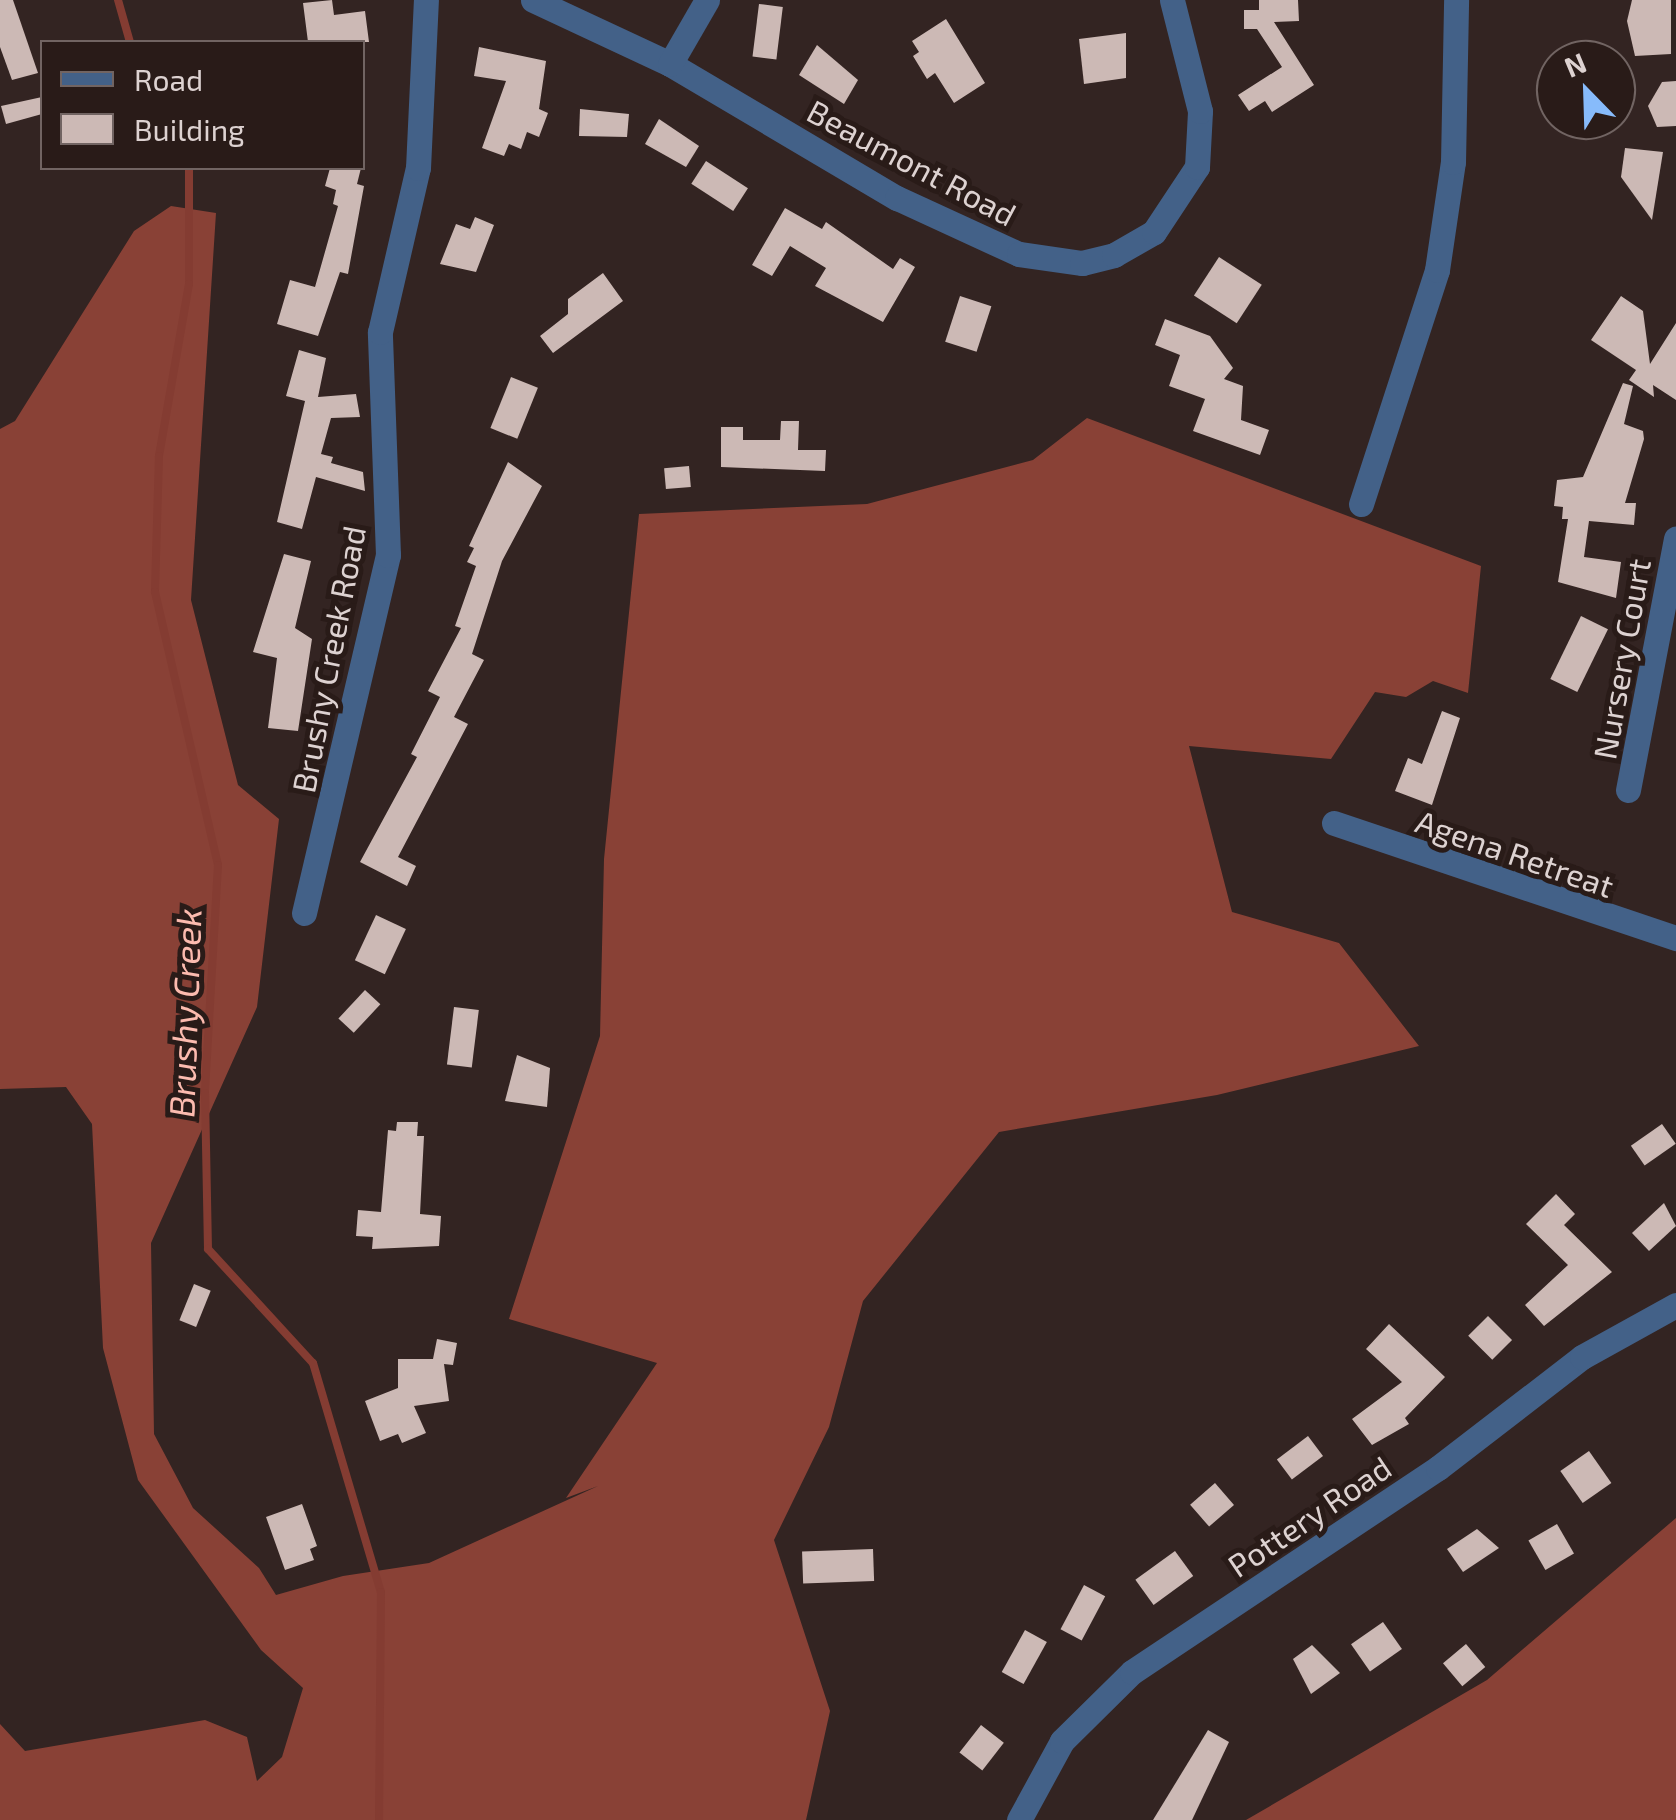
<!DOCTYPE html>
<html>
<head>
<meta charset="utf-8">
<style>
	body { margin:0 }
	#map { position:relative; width:1676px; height:1820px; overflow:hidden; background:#332422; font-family:"Exo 2",sans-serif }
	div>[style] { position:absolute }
	.forest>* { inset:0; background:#894136 }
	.stream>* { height:8px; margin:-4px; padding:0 4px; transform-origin:4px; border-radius:4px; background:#843c32 }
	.building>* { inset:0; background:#ccb9b5; transform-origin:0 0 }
	.minor>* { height:25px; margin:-12.5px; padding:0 12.5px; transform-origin:12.5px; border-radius:12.5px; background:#436188 }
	span { translate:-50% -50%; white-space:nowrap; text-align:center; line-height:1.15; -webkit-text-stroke:10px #291b18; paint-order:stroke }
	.street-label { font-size:32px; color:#ddd2d1 }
	.water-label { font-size:35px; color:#fcbbaf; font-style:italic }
	.legend { position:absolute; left:40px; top:40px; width:325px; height:130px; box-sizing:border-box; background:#291b18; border:2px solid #716462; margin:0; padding:12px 18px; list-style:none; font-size:30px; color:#ddd2d1 }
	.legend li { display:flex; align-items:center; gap:20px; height:50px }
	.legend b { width:50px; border:2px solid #716462 }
	.north { position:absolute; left:1536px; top:40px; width:100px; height:100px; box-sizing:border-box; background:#291b18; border:2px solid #716462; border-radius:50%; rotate:337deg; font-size:28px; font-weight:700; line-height:40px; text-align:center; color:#ddd2d1 }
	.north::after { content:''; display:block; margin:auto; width:35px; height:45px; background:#87bbfb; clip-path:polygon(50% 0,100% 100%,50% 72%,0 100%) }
</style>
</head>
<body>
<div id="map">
	<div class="forest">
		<div style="clip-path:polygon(171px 206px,216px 213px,191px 600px,238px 785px,279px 819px,257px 1007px,151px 1243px,154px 1434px,193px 1508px,259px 1568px,276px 1595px,343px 1576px,429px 1563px,598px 1486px,566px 1498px,657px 1363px,509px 1319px,600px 1036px,604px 859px,639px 514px,867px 504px,1033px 460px,1087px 418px,1481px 566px,1468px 693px,1433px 681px,1406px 697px,1375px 692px,1331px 759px,1189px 746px,1232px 912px,1339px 943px,1419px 1046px,1217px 1095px,999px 1132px,863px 1301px,829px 1427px,774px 1540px,830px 1711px,806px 1820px,0 1820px,0 1724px,25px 1751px,205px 1720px,247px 1737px,257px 1781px,282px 1757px,303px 1688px,261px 1650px,138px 1480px,103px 1348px,92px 1124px,66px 1087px,0 1089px,0 429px,15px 421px,134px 231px)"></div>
		<div style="clip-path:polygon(1676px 1518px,1676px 1820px,1246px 1820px,1487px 1680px)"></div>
	</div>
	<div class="stream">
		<div style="left:118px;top:0;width:44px;rotate:74.1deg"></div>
		<div style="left:189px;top:168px;width:116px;rotate:90deg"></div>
		<div style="left:189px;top:284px;width:175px;rotate:99.9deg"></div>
		<div style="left:159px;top:456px;width:136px;rotate:91.7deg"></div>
		<div style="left:155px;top:592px;width:280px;rotate:77deg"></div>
		<div style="left:218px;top:865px;width:228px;rotate:93.3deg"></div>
		<div style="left:205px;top:1093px;width:156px;rotate:88.9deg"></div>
		<div style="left:208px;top:1249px;width:155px;rotate:47.4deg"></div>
		<div style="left:313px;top:1363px;width:239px;rotate:73.5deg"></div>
		<div style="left:381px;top:1592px;width:228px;rotate:90.5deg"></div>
	</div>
	<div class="building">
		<div style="clip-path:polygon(0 0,13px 0,38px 73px,12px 80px,0 47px)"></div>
		<div style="clip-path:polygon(332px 0,334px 15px,365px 11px,369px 42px,308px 42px,303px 3px)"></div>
		<div style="clip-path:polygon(1259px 0,1298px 0,1299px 21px,1274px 22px,1314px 85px,1272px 112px,1265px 101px,1249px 111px,1238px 95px,1282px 67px,1257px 29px,1244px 29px,1244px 10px,1259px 10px)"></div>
		<div style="clip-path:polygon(1632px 0,1671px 0,1671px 54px,1635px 56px,1627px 21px)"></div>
		<div style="left:759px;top:4px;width:24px;height:53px;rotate:7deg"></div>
		<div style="clip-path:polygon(946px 19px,985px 83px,954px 103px,935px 73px,927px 79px,913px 56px,919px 52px,912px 41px)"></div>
		<div style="clip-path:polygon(1126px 33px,1126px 78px,1084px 84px,1079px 39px)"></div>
		<div style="clip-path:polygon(817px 45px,858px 80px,844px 104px,799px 75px)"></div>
		<div style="clip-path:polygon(479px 47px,546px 61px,539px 109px,548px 113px,539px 137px,527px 132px,521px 149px,509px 144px,504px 156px,482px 148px,506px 81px,474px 76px)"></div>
		<div style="clip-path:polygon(1676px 81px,1676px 126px,1657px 127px,1648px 106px,1662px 82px)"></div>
		<div style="clip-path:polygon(42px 97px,42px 114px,6px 124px,1px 106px)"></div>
		<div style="clip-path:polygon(580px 109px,629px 114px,627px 137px,579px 136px)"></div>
		<div style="clip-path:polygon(659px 119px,699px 146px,686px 167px,645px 144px)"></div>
		<div style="clip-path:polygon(1625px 148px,1663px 152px,1652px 220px,1621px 177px)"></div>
		<div style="left:706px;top:161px;width:50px;height:27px;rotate:33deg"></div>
		<div style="clip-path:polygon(330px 168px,361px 168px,357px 184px,364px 186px,348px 274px,340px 272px,318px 336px,277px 324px,290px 280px,315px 287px,338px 206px,333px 204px,336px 190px,325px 186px)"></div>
		<div style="clip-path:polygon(785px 208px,822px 229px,826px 222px,893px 269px,900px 258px,915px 267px,883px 322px,815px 286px,826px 268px,790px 246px,772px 276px,752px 265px)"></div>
		<div style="clip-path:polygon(475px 217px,494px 225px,476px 272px,440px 264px,456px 224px,470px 229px)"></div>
		<div style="left:1219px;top:257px;width:51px;height:46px;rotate:33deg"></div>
		<div style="clip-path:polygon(603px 273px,623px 301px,553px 353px,540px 336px,568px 314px,568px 299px)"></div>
		<div style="left:960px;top:296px;width:33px;height:48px;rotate:18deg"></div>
		<div style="clip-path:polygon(1621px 296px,1643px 311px,1650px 364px,1676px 323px,1676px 400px,1653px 385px,1654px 397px,1629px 380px,1636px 370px,1591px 340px)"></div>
		<div style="clip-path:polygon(1165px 319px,1210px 336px,1233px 368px,1224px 379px,1243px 386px,1241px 420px,1269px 430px,1260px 455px,1193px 431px,1205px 399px,1169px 386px,1180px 355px,1155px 345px)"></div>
		<div style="clip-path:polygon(299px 350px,326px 358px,318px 397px,356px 394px,360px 417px,331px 418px,321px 454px,333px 457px,331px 463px,363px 472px,365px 491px,316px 477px,302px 529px,277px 522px,305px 401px,286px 396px)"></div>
		<div style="left:511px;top:377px;width:29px;height:55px;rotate:22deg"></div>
		<div style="clip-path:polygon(1623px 383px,1633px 386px,1624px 424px,1643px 431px,1644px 439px,1625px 503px,1636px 503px,1634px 525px,1589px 521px,1584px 557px,1621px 562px,1616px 598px,1558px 582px,1568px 519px,1562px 519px,1563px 507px,1554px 506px,1557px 480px,1583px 477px)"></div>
		<div style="clip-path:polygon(781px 421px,799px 421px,798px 450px,826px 450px,825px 471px,721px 467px,721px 427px,743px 427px,743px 440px,780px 440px)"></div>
		<div style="clip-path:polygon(508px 462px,542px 486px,502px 561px,472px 654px,484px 660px,454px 717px,468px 724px,398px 857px,416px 866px,407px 886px,360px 862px,417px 757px,411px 754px,440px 697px,428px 691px,461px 628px,455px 626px,476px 566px,467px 562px,474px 548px,469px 546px)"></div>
		<div style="left:689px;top:466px;width:21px;height:25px;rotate:85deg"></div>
		<div style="clip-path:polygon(284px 554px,311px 561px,295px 628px,312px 639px,298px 731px,268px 728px,277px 658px,253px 652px)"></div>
		<div style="left:1581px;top:616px;width:30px;height:70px;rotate:26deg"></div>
		<div style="clip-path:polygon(1442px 711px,1460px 718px,1432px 805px,1395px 791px,1408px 758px,1422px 764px)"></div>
		<div style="left:376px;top:915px;width:33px;height:50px;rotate:25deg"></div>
		<div style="left:365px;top:990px;width:21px;height:39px;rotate:43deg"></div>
		<div style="left:454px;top:1007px;width:25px;height:58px;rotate:7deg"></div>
		<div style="clip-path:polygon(517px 1055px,550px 1068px,547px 1107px,505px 1101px)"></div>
		<div style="clip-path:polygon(397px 1122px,418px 1122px,417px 1136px,424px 1136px,420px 1214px,441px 1216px,439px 1246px,372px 1249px,373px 1237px,356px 1236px,358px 1210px,381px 1212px,388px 1130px,396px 1131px)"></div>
		<div style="left:1662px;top:1124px;width:24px;height:38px;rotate:55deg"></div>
		<div style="clip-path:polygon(1556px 1194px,1575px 1214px,1564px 1225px,1612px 1272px,1544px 1326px,1525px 1305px,1568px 1265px,1526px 1224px)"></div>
		<div style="clip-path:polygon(1664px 1203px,1676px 1226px,1649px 1251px,1632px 1233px)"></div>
		<div style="left:194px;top:1284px;width:18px;height:39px;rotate:22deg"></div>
		<div style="left:1488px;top:1316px;width:34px;height:28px;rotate:45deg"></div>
		<div style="clip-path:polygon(1389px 1324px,1445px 1377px,1405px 1418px,1409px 1424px,1372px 1445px,1352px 1419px,1402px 1382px,1366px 1349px)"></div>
		<div style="clip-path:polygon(437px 1339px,457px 1343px,453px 1365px,444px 1364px,449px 1401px,414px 1406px,426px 1433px,402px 1443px,398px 1434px,380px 1441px,365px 1401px,398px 1388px,398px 1359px,433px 1359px)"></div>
		<div style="left:1308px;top:1436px;width:25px;height:39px;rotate:53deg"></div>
		<div style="left:1589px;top:1451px;width:39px;height:35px;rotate:55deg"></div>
		<div style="left:1215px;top:1483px;width:29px;height:33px;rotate:49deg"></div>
		<div style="clip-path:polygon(302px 1504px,317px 1546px,310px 1549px,314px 1560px,285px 1570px,266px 1517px)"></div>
		<div style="left:1557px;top:1524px;width:34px;height:33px;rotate:60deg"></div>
		<div style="clip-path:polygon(1477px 1529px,1499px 1548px,1463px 1572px,1447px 1549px)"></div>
		<div style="left:873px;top:1549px;width:32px;height:71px;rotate:88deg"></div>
		<div style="left:1175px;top:1551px;width:31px;height:49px;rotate:54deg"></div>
		<div style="left:1084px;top:1585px;width:24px;height:50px;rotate:28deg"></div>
		<div style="left:1383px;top:1622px;width:33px;height:39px;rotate:55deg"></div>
		<div style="left:1025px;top:1630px;width:25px;height:48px;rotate:29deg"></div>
		<div style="left:1466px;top:1644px;width:30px;height:30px;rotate:50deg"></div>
		<div style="clip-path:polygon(1312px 1645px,1340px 1673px,1311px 1694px,1293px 1659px)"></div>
		<div style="left:981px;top:1725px;width:29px;height:35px;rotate:38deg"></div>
		<div style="clip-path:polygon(1208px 1730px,1229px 1742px,1192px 1820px,1153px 1820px)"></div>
	</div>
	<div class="minor">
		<div style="left:533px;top:0;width:151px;rotate:25deg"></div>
		<div style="left:670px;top:64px;width:264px;rotate:30.6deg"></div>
		<div style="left:897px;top:198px;width:134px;rotate:24.7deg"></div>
		<div style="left:1019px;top:254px;width:64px;rotate:8.1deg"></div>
		<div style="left:1082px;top:263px;width:33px;rotate:-14deg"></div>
		<div style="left:1114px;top:255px;width:46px;rotate:-29.9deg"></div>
		<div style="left:1154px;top:232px;width:78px;rotate:-56.5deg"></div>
		<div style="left:1197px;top:167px;width:56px;rotate:-86.9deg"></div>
		<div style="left:1200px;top:111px;width:114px;rotate:-104.2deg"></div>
		<div style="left:670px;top:64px;width:74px;rotate:-60deg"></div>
		<div style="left:1361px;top:504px;width:246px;rotate:-72deg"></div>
		<div style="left:1437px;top:270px;width:109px;rotate:-81.6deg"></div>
		<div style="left:1453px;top:162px;width:162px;rotate:-88.9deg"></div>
		<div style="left:1628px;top:790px;width:256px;rotate:-79.2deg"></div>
		<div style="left:1334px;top:823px;width:361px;rotate:18.6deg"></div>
		<div style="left:304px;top:913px;width:368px;rotate:-76.8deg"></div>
		<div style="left:388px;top:555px;width:223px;rotate:-92.1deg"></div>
		<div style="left:380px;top:332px;width:168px;rotate:-77deg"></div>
		<div style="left:418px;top:168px;width:168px;rotate:-87.3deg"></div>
		<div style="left:1019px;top:1820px;width:90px;rotate:-61.4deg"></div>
		<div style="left:1062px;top:1741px;width:98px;rotate:-44.6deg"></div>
		<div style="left:1132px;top:1672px;width:368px;rotate:-33.7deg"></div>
		<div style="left:1438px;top:1468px;width:182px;rotate:-37.6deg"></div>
		<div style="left:1582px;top:1357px;width:107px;rotate:-29deg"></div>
	</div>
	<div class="street-label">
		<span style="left:912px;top:162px;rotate:28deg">Beaumont Road</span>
		<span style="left:328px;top:659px;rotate:-79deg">Brushy Creek Road</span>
		<span style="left:1621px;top:659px;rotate:-80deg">Nursery Court</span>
		<span style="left:1515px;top:853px;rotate:19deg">Agena Retreat</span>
		<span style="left:1309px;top:1516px;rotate:-34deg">Pottery Road</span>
	</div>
	<div class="water-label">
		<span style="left:184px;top:1013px;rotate:-88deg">Brushy Creek</span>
	</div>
	<ul class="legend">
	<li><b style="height:12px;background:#436188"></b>Road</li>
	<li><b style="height:28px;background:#ccb9b5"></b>Building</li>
	</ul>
	<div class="north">N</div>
</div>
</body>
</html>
